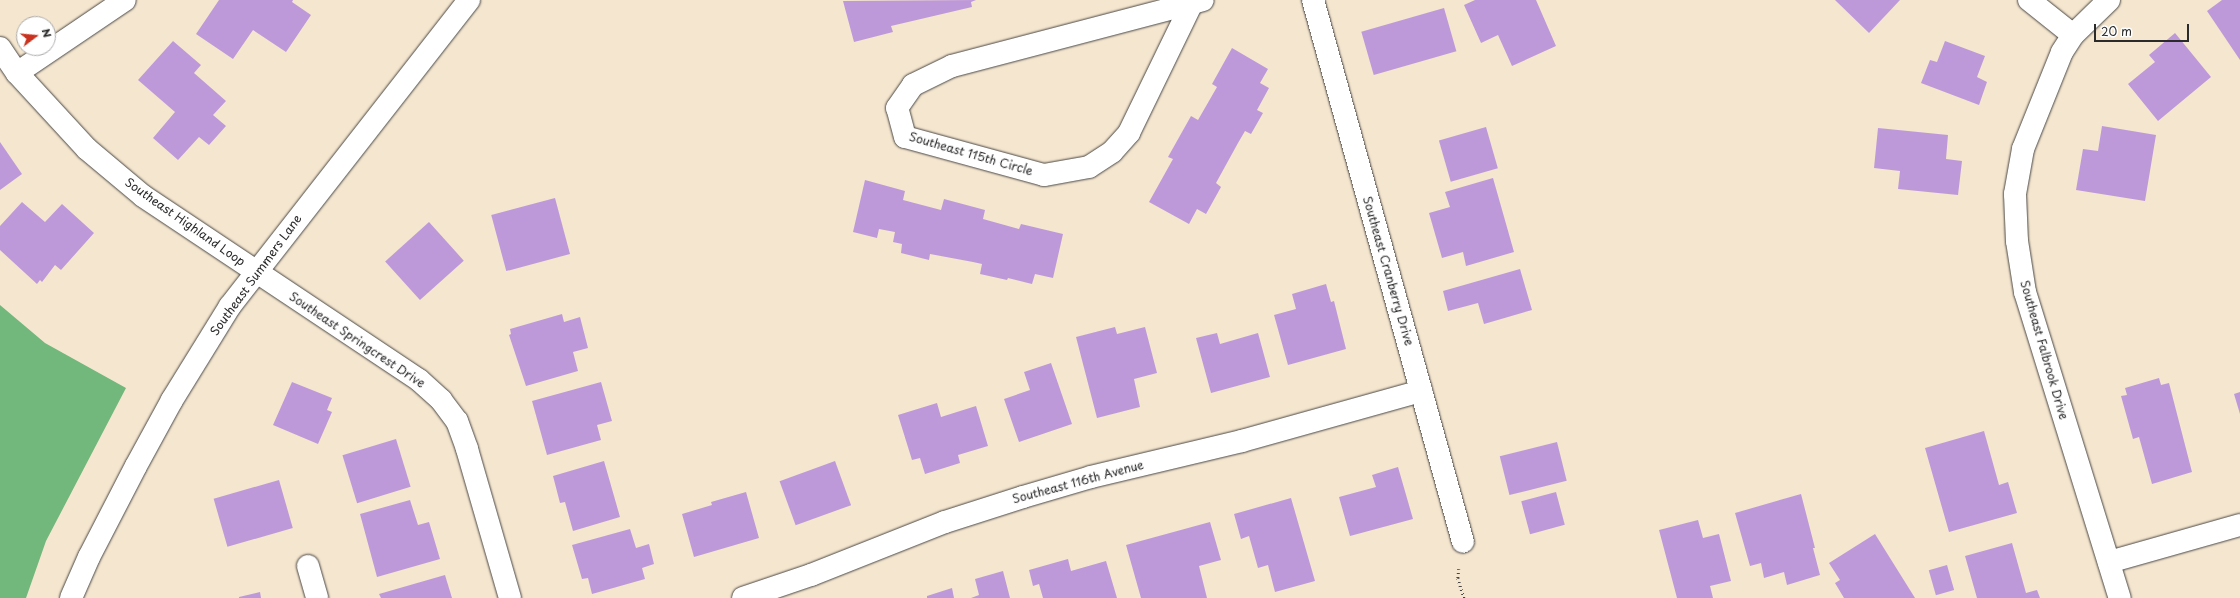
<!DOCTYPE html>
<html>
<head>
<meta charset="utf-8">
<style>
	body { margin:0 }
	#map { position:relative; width:2240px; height:598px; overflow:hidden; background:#f5e6cf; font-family:"Playpen Sans",sans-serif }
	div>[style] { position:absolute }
	.forest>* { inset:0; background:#72b77b }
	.building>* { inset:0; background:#be99da; transform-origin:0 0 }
	.path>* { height:2.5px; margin-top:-1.25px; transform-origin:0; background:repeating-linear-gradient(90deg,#494744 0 1px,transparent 0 4px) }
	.roads { filter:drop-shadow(0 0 1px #494744) drop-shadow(0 0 1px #494744) }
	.street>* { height:22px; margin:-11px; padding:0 11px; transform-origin:11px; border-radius:11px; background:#fff }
	.secondary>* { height:22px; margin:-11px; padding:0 11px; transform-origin:11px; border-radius:11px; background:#fff }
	span { translate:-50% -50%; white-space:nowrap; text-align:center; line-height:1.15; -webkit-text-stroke:3.5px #fff; paint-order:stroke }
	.street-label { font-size:12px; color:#2b2b2b }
	.north { position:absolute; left:16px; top:16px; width:40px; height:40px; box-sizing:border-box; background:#fff; border:1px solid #aaa; border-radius:50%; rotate:74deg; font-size:11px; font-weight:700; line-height:16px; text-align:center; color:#2b2b2b }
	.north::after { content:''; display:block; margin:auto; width:14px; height:18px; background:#c8321e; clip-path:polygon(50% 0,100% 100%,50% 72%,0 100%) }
	.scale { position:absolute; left:2094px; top:24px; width:95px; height:18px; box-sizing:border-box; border:2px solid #2b2b2b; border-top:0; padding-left:5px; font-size:12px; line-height:14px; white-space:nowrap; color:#2b2b2b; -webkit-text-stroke:3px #fff; paint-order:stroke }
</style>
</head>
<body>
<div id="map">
	<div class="forest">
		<div style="clip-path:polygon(0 305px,45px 343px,126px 388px,46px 541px,26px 598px,0 598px)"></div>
	</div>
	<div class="building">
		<div style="clip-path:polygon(219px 0,293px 0,292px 2px,311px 15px,286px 52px,253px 30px,233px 59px,196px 34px)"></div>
		<div style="clip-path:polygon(976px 0,971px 2px,972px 7px,891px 26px,893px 32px,854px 42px,843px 1px)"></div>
		<div style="clip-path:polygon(1475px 0,1536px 0,1556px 46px,1512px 66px,1498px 35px,1481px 43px,1464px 5px)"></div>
		<div style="clip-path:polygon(1835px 0,1900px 0,1869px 33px)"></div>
		<div style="clip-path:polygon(2222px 0,2240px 0,2240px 60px,2207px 11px)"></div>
		<div style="left:1444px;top:8px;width:45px;height:86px;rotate:74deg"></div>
		<div style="clip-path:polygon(2175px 33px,2211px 77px,2158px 121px,2128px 84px,2155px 62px,2149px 55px)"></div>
		<div style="clip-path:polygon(173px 41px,201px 65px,194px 73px,226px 101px,213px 115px,226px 126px,209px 145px,199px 137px,178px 160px,153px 138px,175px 112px,138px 80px)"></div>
		<div style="clip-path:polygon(1945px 41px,1985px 56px,1977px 77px,1987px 82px,1979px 105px,1921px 83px,1930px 60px,1937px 62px)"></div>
		<div style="clip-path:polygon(1232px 48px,1268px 69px,1260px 83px,1269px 88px,1257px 110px,1263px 113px,1251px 134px,1245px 131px,1238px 143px,1216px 183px,1221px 187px,1206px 214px,1197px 209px,1189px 224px,1149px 202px,1173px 159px,1168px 157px,1191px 116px,1198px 120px,1217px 87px,1212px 84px)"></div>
		<div style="clip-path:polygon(2102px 126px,2156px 135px,2145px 201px,2076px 190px,2083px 149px,2098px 151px)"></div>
		<div style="left:1486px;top:127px;width:43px;height:49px;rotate:74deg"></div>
		<div style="clip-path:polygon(1878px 128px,1948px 135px,1946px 159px,1962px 161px,1958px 195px,1898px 189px,1900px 171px,1874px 168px)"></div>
		<div style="clip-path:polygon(0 142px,22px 174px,0 190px)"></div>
		<div style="clip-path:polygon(1493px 178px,1514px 252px,1466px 266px,1463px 252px,1442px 258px,1429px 213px,1450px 207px,1445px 192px)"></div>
		<div style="clip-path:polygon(865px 180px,905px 191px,903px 200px,941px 210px,944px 199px,985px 210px,983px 219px,1019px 229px,1021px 224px,1063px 234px,1053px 278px,1035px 274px,1032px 284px,1008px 278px,1007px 280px,980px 274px,982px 264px,973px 262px,930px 254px,929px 260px,901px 253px,902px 244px,893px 242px,895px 232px,879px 229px,877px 238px,853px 232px)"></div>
		<div style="left:555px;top:198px;width:58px;height:66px;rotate:75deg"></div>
		<div style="clip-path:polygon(22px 202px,45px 222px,62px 204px,94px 233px,61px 270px,55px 265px,42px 282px,40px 280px,37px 284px,0 250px,0 226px)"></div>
		<div style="left:429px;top:222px;width:52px;height:59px;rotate:48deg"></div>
		<div style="clip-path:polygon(1520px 269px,1532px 310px,1484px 324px,1478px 303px,1448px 311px,1443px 291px)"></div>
		<div style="clip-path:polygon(1326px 284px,1331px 302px,1334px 301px,1346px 349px,1288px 365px,1274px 315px,1296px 309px,1292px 294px)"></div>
		<div style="clip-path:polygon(562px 314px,564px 322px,580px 317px,588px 348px,573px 352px,578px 371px,526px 386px,509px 335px,511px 334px,510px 329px)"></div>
		<div style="clip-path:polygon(1115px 327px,1117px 334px,1145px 327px,1157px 373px,1134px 379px,1140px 407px,1097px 418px,1076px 337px)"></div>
		<div style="clip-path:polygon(1217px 333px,1220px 344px,1258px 333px,1270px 377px,1211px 393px,1196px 338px)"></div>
		<div style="clip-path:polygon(1051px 363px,1072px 424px,1019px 442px,1004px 399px,1030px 390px,1024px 372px)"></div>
		<div style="clip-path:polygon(2159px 378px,2161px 385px,2169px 383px,2192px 472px,2152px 484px,2139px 437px,2133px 439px,2121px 396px,2127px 395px,2125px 388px)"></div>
		<div style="clip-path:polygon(292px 382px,332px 398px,327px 410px,332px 412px,318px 444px,273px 425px)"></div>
		<div style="clip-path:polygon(601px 382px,612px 421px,597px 425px,601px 440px,547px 455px,532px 401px)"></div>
		<div style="clip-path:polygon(2240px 392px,2240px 414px,2234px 394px)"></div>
		<div style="clip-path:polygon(937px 403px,941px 417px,976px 406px,988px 446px,958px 455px,960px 463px,925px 474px,920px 458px,912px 460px,898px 415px)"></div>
		<div style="clip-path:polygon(1984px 431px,1999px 485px,2008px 482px,2017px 513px,1949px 532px,1925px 448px)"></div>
		<div style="left:396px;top:439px;width:50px;height:56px;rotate:73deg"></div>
		<div style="left:1557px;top:442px;width:40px;height:59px;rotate:76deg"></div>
		<div style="clip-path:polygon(604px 461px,620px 517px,573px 531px,565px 502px,560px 503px,553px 476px)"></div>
		<div style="left:835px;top:461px;width:47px;height:59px;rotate:70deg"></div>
		<div style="clip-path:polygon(1398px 467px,1413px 519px,1350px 536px,1339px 497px,1376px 487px,1372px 475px)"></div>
		<div style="left:279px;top:480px;width:50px;height:68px;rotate:74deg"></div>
		<div style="clip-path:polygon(746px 492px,759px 538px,694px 557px,682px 514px,712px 505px,711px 502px)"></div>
		<div style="left:1556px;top:492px;width:34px;height:36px;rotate:75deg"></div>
		<div style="clip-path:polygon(1801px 494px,1815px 548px,1813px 548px,1820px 575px,1787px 585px,1784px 572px,1764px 578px,1761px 563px,1750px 566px,1735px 513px)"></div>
		<div style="clip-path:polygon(1291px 498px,1315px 581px,1275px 592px,1268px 565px,1258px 568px,1249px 536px,1241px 539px,1234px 514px)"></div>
		<div style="clip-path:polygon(410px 500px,418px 525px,429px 522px,440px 559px,377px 577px,360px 514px)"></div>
		<div style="clip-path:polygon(1698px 520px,1703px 538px,1719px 534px,1731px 581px,1710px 586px,1713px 598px,1677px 598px,1659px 530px)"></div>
		<div style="clip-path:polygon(1210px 522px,1221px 560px,1199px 566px,1207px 598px,1141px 598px,1126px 545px)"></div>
		<div style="clip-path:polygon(630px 529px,636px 548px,649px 544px,654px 564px,642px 568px,645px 579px,592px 594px,588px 578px,582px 579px,572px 545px)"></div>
		<div style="clip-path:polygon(1875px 534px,1915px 598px,1844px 598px,1835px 583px,1840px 580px,1829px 563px)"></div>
		<div style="clip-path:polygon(2012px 543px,2026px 593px,2037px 590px,2040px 598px,1977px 598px,1965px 556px)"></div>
		<div style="clip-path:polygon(1068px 559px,1071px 571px,1106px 561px,1117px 598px,1043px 598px,1039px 584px,1033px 586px,1029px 570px)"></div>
		<div style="left:1947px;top:565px;width:26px;height:19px;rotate:74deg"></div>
		<div style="clip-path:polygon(1003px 571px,1010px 598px,971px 598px,979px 595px,975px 579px)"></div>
		<div style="clip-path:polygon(445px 575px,452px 598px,381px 598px,379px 594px)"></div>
		<div style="clip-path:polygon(952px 588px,954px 598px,927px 598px,927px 596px)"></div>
		<div style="clip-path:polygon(260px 592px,261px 598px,239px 598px,239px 597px)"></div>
	</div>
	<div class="path">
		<div style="left:1459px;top:569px;width:9px;rotate:96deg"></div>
		<div style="left:1458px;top:578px;width:21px;rotate:73deg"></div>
	</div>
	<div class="roads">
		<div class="street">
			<div style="left:1313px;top:0;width:562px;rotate:74.53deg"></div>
			<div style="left:2029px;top:0;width:56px;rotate:38.5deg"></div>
			<div style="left:2109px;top:0;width:50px;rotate:135.8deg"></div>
			<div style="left:2073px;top:35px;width:20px;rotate:123deg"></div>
			<div style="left:2062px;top:52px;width:105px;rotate:111.9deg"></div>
			<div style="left:2023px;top:149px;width:46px;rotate:100.1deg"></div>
			<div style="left:2015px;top:194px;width:47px;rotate:87.6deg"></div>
			<div style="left:2017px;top:241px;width:52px;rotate:81.1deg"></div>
			<div style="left:2025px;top:292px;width:320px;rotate:72.8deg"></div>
			<div style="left:1192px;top:3px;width:144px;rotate:115.9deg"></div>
			<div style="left:1129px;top:133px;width:25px;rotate:132deg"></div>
			<div style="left:1112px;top:152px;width:27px;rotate:147deg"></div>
			<div style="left:1089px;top:167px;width:46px;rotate:169.9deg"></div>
			<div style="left:1044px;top:175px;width:144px;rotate:-164.7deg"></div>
			<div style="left:905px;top:137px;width:30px;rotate:-105deg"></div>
			<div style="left:897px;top:108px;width:28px;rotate:-55deg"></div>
			<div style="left:913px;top:85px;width:43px;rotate:-26deg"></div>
			<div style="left:952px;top:66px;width:248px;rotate:-14.7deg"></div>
			<div style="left:1192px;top:3px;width:11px;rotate:-15deg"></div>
			<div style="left:0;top:48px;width:30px;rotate:56deg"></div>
			<div style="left:17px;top:73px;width:103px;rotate:47.4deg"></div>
			<div style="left:87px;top:149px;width:73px;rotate:40deg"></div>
			<div style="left:143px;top:196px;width:332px;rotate:33.7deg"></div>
			<div style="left:419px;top:380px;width:30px;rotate:42deg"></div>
			<div style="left:441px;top:400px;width:26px;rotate:53deg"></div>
			<div style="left:457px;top:421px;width:30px;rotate:70deg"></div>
			<div style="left:467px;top:449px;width:155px;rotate:73.9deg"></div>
			<div style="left:17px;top:73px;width:130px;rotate:-34.1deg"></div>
			<div style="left:2109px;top:562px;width:136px;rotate:-15.8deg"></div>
			<div style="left:308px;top:566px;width:33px;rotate:74deg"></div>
			<div style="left:743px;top:598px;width:72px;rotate:-18.7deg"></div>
			<div style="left:811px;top:575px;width:144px;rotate:-21.6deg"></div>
			<div style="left:945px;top:522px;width:82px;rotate:-17.8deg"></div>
			<div style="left:1023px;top:497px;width:71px;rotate:-16.4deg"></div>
			<div style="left:1091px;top:477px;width:155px;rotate:-13.4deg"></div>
			<div style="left:1242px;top:441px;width:186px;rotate:-15.6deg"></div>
		</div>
		<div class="secondary">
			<div style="left:71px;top:598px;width:45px;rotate:-66.3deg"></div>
			<div style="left:89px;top:557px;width:102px;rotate:-62.7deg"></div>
			<div style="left:136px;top:466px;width:75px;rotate:-61.4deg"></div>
			<div style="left:172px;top:400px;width:110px;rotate:-58.3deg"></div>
			<div style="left:230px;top:306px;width:388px;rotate:-52deg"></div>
		</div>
	</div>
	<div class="street-label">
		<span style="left:971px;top:154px;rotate:16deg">Southeast 115th Circle</span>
		<span style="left:185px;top:222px;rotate:35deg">Southeast Highland Loop</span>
		<span style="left:1388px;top:271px;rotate:74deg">Southeast Cranberry Drive</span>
		<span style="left:256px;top:275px;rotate:-54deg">Southeast Summers Lane</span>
		<span style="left:357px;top:340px;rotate:34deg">Southeast Springcrest Drive</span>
		<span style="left:2044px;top:350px;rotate:74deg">Southeast Falbrook Drive</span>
		<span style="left:1078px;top:482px;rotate:-15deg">Southeast 116th Avenue</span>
	</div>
	<div class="north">N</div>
	<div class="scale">20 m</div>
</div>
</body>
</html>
